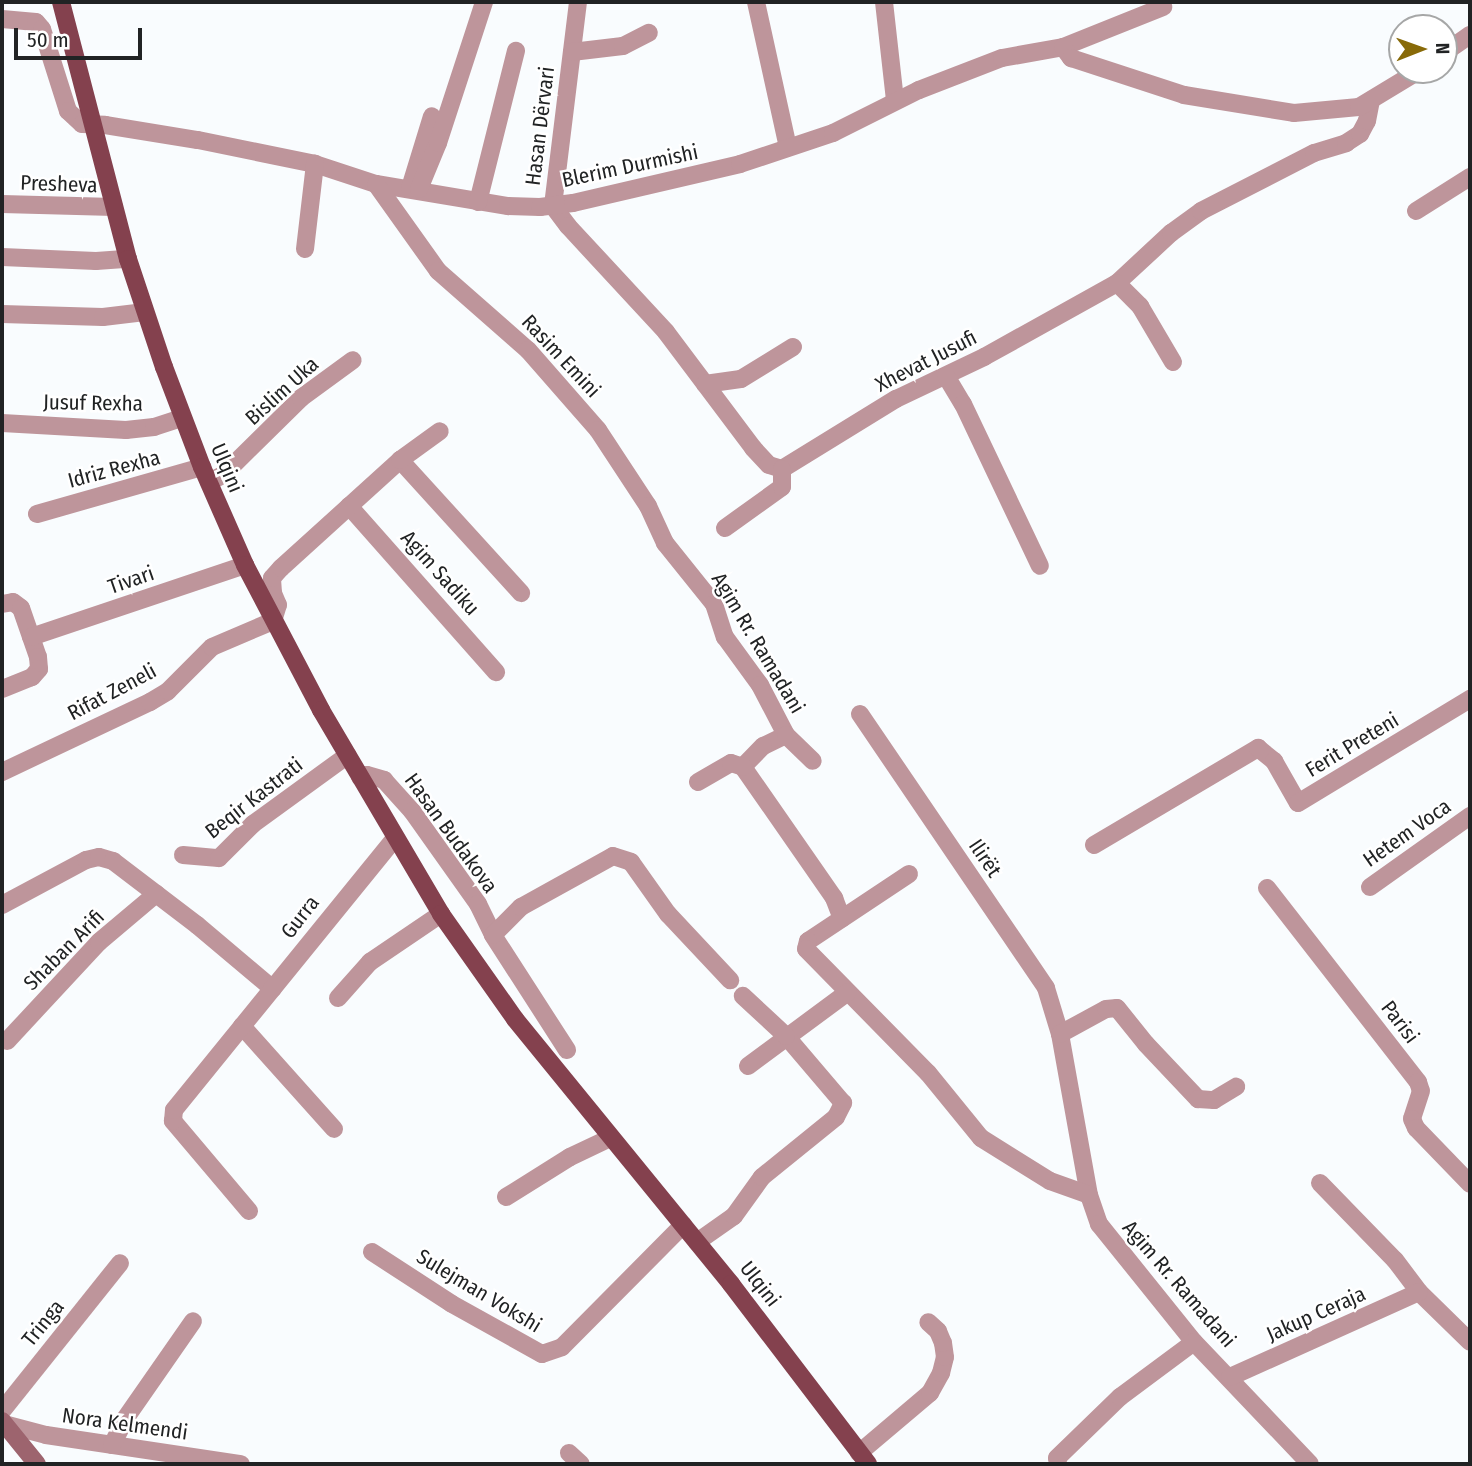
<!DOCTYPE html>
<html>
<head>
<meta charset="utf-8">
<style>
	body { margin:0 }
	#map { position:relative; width:1472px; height:1466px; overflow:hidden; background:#f9fcfe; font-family:"Fira Sans Condensed",sans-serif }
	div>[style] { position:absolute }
	.minor>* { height:18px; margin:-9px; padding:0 9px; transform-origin:9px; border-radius:9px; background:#be959b }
	.secondary>* { height:18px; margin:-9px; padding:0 9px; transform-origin:9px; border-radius:9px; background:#9d646e }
	.primary>* { height:18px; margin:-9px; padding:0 9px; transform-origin:9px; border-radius:9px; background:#84414e }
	span { translate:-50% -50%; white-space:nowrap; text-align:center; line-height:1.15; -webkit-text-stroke:5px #fff; paint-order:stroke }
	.street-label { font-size:21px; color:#212324 }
	.frame { position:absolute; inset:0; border:4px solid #212324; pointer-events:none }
	.north { position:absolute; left:1388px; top:14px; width:70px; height:70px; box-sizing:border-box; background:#fff; border:2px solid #a6a7a7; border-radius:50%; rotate:89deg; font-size:19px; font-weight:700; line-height:28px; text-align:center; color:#212324 }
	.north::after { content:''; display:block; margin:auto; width:24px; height:32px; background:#886a08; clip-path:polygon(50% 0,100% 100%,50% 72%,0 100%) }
	.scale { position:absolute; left:14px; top:28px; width:128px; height:32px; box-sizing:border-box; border:4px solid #212324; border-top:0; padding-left:9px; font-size:21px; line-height:24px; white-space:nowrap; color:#212324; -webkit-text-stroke:5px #fff; paint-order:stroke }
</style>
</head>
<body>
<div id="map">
	<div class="minor">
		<div style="left:578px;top:2px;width:206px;rotate:97deg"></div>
		<div style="left:553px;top:206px;width:25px;rotate:53deg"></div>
		<div style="left:568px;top:226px;width:144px;rotate:47.2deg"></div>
		<div style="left:666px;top:332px;width:145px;rotate:53.1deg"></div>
		<div style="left:753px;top:448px;width:23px;rotate:47deg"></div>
		<div style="left:769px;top:465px;width:14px;rotate:17deg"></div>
		<div style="left:782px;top:469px;width:134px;rotate:-31.6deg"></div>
		<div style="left:896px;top:399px;width:98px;rotate:-25.5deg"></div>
		<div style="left:984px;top:357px;width:152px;rotate:-29.1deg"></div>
		<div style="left:1117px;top:283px;width:74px;rotate:-42.8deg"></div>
		<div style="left:1171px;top:233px;width:37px;rotate:-36deg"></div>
		<div style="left:1201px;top:211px;width:127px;rotate:-27.2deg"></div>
		<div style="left:1314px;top:153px;width:34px;rotate:-17deg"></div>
		<div style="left:1346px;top:143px;width:17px;rotate:-33deg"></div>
		<div style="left:1360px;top:134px;width:15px;rotate:-62deg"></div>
		<div style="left:1367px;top:121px;width:20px;rotate:-79deg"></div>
		<div style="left:756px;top:2px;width:149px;rotate:77.6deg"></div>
		<div style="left:884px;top:2px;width:99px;rotate:83.6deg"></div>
		<div style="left:2px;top:19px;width:34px;rotate:5deg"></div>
		<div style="left:36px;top:22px;width:9px;rotate:49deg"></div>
		<div style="left:42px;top:29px;width:86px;rotate:72.4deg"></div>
		<div style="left:68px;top:111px;width:19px;rotate:43deg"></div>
		<div style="left:82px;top:124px;width:23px;rotate:2deg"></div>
		<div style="left:105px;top:125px;width:94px;rotate:9.2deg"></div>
		<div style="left:198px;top:140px;width:119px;rotate:11.6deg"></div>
		<div style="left:315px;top:164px;width:64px;rotate:18.2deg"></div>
		<div style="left:376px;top:184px;width:134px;rotate:9.5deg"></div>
		<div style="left:508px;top:206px;width:32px;rotate:2deg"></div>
		<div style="left:540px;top:207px;width:33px;rotate:-7deg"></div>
		<div style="left:573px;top:203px;width:171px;rotate:-13.1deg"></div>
		<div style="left:740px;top:164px;width:98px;rotate:-18.4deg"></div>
		<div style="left:833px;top:133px;width:96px;rotate:-26.6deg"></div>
		<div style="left:919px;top:90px;width:89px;rotate:-21.1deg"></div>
		<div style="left:1002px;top:58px;width:62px;rotate:-10.2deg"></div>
		<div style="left:1063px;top:47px;width:108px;rotate:-21.8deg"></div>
		<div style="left:1063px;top:47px;width:14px;rotate:54deg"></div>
		<div style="left:1071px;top:58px;width:119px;rotate:18.1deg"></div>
		<div style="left:1184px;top:95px;width:111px;rotate:9.3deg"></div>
		<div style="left:1294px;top:113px;width:65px;rotate:-5.3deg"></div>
		<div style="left:1359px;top:107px;width:71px;rotate:-31.2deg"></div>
		<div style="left:572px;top:52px;width:51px;rotate:-6.7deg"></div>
		<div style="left:623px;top:46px;width:29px;rotate:-27deg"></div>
		<div style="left:1444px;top:53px;width:32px;rotate:-35deg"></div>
		<div style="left:376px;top:184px;width:107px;rotate:54.5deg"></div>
		<div style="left:438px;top:271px;width:120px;rotate:41.3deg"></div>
		<div style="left:528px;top:350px;width:106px;rotate:48.8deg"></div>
		<div style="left:598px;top:430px;width:91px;rotate:56.7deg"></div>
		<div style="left:648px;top:506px;width:41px;rotate:65.3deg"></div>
		<div style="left:665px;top:543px;width:78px;rotate:51.2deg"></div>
		<div style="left:714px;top:604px;width:35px;rotate:72deg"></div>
		<div style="left:725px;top:637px;width:59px;rotate:53.9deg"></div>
		<div style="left:760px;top:685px;width:56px;rotate:62.5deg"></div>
		<div style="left:786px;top:735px;width:25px;rotate:154deg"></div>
		<div style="left:763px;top:746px;width:29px;rotate:134deg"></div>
		<div style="left:743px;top:767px;width:160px;rotate:55.2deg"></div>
		<div style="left:834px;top:898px;width:22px;rotate:69deg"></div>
		<div style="left:410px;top:188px;width:75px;rotate:-73deg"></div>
		<div style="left:419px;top:189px;width:50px;rotate:-67.6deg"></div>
		<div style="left:438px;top:143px;width:148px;rotate:-71.9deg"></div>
		<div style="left:478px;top:202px;width:156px;rotate:-75.9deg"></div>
		<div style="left:2px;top:204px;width:112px;rotate:1.5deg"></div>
		<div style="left:1416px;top:211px;width:64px;rotate:-32.2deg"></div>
		<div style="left:305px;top:249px;width:86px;rotate:-83.3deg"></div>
		<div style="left:2px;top:257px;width:94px;rotate:2.4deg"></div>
		<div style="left:96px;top:261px;width:32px;rotate:-4deg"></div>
		<div style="left:1117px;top:283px;width:33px;rotate:45deg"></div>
		<div style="left:1140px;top:306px;width:65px;rotate:59.5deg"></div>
		<div style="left:2px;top:314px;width:101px;rotate:1.7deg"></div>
		<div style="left:103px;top:317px;width:42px;rotate:-6.8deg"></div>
		<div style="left:946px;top:376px;width:33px;rotate:59deg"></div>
		<div style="left:963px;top:404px;width:179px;rotate:64.6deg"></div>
		<div style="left:705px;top:384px;width:36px;rotate:-8deg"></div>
		<div style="left:741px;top:379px;width:61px;rotate:-31.6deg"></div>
		<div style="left:2px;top:423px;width:124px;rotate:3.2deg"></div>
		<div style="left:126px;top:430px;width:28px;rotate:-6deg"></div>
		<div style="left:154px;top:427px;width:29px;rotate:-18deg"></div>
		<div style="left:400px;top:460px;width:180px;rotate:47.7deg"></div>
		<div style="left:209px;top:482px;width:16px;rotate:-27deg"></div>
		<div style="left:223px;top:475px;width:110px;rotate:-44.6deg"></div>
		<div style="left:301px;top:398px;width:64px;rotate:-36.2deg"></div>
		<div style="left:349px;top:506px;width:222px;rotate:48.5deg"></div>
		<div style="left:37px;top:514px;width:172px;rotate:-15.9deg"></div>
		<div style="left:725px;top:528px;width:70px;rotate:-35.7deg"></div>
		<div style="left:782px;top:487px;width:18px;rotate:-90deg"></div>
		<div style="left:2px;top:604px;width:11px;rotate:-10deg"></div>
		<div style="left:13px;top:602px;width:10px;rotate:37deg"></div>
		<div style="left:21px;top:608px;width:52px;rotate:70.9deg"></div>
		<div style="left:38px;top:657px;width:12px;rotate:85deg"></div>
		<div style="left:39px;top:669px;width:11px;rotate:131deg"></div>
		<div style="left:32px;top:677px;width:32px;rotate:158deg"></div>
		<div style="left:31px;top:637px;width:226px;rotate:-18.6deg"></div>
		<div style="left:860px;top:714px;width:331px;rotate:55.8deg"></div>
		<div style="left:1046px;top:988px;width:48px;rotate:73.1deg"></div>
		<div style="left:1060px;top:1034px;width:164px;rotate:79.8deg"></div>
		<div style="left:1089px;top:1195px;width:31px;rotate:71deg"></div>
		<div style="left:1099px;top:1224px;width:151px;rotate:51.2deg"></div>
		<div style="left:1194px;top:1342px;width:168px;rotate:46.4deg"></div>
		<div style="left:786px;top:735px;width:37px;rotate:44deg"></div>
		<div style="left:2px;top:772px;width:164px;rotate:-25.3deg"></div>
		<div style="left:150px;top:702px;width:21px;rotate:-31deg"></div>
		<div style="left:168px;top:691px;width:62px;rotate:-45deg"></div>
		<div style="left:212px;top:647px;width:66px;rotate:-23.1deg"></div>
		<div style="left:273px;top:621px;width:17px;rotate:-73deg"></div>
		<div style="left:278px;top:605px;width:13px;rotate:-113deg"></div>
		<div style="left:273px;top:593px;width:15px;rotate:-94deg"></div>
		<div style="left:272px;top:578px;width:13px;rotate:-48deg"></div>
		<div style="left:281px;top:568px;width:161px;rotate:-42.2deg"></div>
		<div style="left:400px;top:460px;width:49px;rotate:-35.9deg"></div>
		<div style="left:360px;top:777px;width:7px;rotate:-16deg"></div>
		<div style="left:367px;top:775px;width:18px;rotate:16deg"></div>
		<div style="left:384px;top:780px;width:42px;rotate:47.9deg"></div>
		<div style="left:412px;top:811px;width:114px;rotate:54.6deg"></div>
		<div style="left:478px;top:904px;width:34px;rotate:64deg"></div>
		<div style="left:698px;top:782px;width:38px;rotate:-30deg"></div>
		<div style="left:731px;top:763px;width:13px;rotate:18deg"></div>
		<div style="left:1094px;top:845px;width:191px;rotate:-30.6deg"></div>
		<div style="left:1258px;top:748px;width:21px;rotate:39deg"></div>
		<div style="left:1274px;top:761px;width:48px;rotate:60.3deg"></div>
		<div style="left:1298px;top:803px;width:201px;rotate:-31.2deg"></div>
		<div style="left:183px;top:855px;width:36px;rotate:5deg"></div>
		<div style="left:219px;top:858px;width:48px;rotate:-45deg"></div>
		<div style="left:253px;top:824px;width:117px;rotate:-36deg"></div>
		<div style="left:909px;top:874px;width:121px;rotate:146.4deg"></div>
		<div style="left:808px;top:941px;width:8px;rotate:104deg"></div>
		<div style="left:806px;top:949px;width:174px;rotate:45.5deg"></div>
		<div style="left:928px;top:1073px;width:84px;rotate:50.8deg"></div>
		<div style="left:981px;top:1138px;width:81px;rotate:31.9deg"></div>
		<div style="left:1050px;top:1181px;width:41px;rotate:19.7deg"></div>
		<div style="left:1370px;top:887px;width:123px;rotate:-35.4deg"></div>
		<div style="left:1267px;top:888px;width:246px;rotate:52.1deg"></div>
		<div style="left:1418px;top:1082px;width:9px;rotate:72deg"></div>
		<div style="left:1421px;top:1091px;width:29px;rotate:108deg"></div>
		<div style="left:1412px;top:1119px;width:10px;rotate:66deg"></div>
		<div style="left:1416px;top:1128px;width:78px;rotate:46deg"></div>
		<div style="left:2px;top:905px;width:95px;rotate:-28.2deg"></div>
		<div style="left:86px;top:860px;width:13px;rotate:-13deg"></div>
		<div style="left:99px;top:857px;width:15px;rotate:16deg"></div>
		<div style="left:113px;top:861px;width:106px;rotate:37.3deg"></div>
		<div style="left:197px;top:925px;width:99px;rotate:40.1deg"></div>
		<div style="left:338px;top:998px;width:48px;rotate:-48.4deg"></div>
		<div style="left:370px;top:962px;width:86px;rotate:-34.1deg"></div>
		<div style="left:242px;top:1026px;width:138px;rotate:48.2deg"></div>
		<div style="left:1060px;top:1034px;width:52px;rotate:-28.5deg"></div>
		<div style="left:1106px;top:1009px;width:11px;rotate:-5deg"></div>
		<div style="left:1117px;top:1008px;width:46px;rotate:51.1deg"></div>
		<div style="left:1146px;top:1044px;width:76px;rotate:46.6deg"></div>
		<div style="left:1198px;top:1099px;width:16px;rotate:4deg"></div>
		<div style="left:1214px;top:1100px;width:26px;rotate:-31deg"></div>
		<div style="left:7px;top:1041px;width:135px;rotate:-47.1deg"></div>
		<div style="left:99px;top:942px;width:75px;rotate:-40.1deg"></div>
		<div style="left:567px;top:1050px;width:137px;rotate:-122.8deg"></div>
		<div style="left:493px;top:935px;width:40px;rotate:-45deg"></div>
		<div style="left:521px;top:907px;width:105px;rotate:-29deg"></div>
		<div style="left:613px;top:856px;width:19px;rotate:18deg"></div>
		<div style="left:631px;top:862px;width:64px;rotate:54.6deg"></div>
		<div style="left:668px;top:914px;width:91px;rotate:46.8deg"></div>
		<div style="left:748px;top:1066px;width:124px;rotate:-36.5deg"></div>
		<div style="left:1320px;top:1183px;width:107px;rotate:45.8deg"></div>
		<div style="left:1395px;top:1260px;width:40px;rotate:53deg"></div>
		<div style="left:1419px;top:1292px;width:71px;rotate:44.4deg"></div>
		<div style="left:506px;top:1197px;width:75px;rotate:-32deg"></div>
		<div style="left:570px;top:1157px;width:44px;rotate:-25.4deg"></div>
		<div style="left:249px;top:1211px;width:118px;rotate:-130.2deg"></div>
		<div style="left:173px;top:1121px;width:11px;rotate:-85deg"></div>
		<div style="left:174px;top:1110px;width:350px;rotate:-50.9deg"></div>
		<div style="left:697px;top:1242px;width:45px;rotate:-35.1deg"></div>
		<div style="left:734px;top:1216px;width:48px;rotate:-54.3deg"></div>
		<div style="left:762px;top:1177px;width:95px;rotate:-39deg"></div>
		<div style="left:836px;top:1117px;width:16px;rotate:-63deg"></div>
		<div style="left:843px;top:1103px;width:88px;rotate:-130.4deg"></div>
		<div style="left:786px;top:1036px;width:59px;rotate:-137.1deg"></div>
		<div style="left:372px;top:1252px;width:95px;rotate:33deg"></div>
		<div style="left:452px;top:1304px;width:103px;rotate:29.1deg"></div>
		<div style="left:542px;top:1354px;width:21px;rotate:-19deg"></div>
		<div style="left:562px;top:1347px;width:172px;rotate:-45.2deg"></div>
		<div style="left:1230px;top:1377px;width:207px;rotate:-24.2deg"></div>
		<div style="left:2px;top:1411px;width:189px;rotate:-51.4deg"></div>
		<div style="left:4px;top:1424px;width:43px;rotate:14.7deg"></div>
		<div style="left:46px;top:1435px;width:197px;rotate:8.5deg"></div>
		<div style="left:112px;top:1445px;width:29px;rotate:-63deg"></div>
		<div style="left:125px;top:1419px;width:119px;rotate:-55.2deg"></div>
		<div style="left:569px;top:1453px;width:16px;rotate:43deg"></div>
		<div style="left:859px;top:1453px;width:93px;rotate:-40.2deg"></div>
		<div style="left:930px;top:1393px;width:23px;rotate:-61deg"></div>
		<div style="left:941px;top:1373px;width:16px;rotate:-76deg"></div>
		<div style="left:945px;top:1357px;width:14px;rotate:-98deg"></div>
		<div style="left:943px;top:1343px;width:13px;rotate:-113deg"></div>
		<div style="left:938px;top:1331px;width:13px;rotate:-138deg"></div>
		<div style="left:1058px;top:1464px;width:6px;rotate:-99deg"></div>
		<div style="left:1057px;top:1458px;width:88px;rotate:-44.1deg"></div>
		<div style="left:1120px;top:1397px;width:92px;rotate:-36.6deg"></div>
	</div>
	<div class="secondary">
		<div style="left:2px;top:1421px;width:55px;rotate:50.9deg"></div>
	</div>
	<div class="primary">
		<div style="left:61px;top:2px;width:266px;rotate:75.4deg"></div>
		<div style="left:128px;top:259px;width:114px;rotate:71.6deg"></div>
		<div style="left:164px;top:367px;width:107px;rotate:69.2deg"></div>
		<div style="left:202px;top:467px;width:107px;rotate:66.3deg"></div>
		<div style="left:245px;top:565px;width:164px;rotate:62.3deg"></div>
		<div style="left:321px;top:710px;width:237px;rotate:59.5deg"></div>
		<div style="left:441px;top:914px;width:128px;rotate:54.8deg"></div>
		<div style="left:515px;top:1019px;width:342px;rotate:50.8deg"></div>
		<div style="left:731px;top:1284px;width:226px;rotate:52.7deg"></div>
	</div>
	<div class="street-label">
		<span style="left:540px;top:126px;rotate:-83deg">Hasan Dërvari</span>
		<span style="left:630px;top:166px;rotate:-12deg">Blerim Durmishi</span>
		<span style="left:59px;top:184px;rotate:2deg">Presheva</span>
		<span style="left:561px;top:356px;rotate:47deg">Rasim Emini</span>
		<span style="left:926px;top:361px;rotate:-27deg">Xhevat Jusufi</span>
		<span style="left:282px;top:391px;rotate:-42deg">Bislim Uka</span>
		<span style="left:93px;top:403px;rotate:1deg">Jusuf Rexha</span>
		<span style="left:227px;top:468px;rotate:67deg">Ulqini</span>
		<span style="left:114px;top:469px;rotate:-15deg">Idriz Rexha</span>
		<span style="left:440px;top:573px;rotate:48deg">Agim Sadiku</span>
		<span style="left:131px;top:580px;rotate:-19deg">Tivari</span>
		<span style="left:758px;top:643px;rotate:59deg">Agim Rr. Ramadani</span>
		<span style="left:112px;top:692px;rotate:-28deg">Rifat Zeneli</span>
		<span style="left:1352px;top:745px;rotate:-31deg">Ferit Preteni</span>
		<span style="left:254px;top:798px;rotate:-38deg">Beqir Kastrati</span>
		<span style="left:451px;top:833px;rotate:54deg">Hasan Budakova</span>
		<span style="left:1407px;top:833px;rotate:-35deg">Hetem Voca</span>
		<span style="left:985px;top:858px;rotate:56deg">Ilirët</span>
		<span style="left:300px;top:917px;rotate:-52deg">Gurra</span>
		<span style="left:64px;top:950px;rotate:-45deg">Shaban Arifi</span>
		<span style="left:1400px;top:1022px;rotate:53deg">Parisi</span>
		<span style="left:760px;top:1284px;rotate:52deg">Ulqini</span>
		<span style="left:1179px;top:1284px;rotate:49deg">Agim Rr. Ramadani</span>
		<span style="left:479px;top:1291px;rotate:31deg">Sulejman Vokshi</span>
		<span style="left:1316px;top:1314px;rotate:-24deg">Jakup Ceraja</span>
		<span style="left:43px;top:1323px;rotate:-51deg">Tringa</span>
		<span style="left:125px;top:1424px;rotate:8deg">Nora Kelmendi</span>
	</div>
	<div class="frame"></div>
	<div class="north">N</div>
	<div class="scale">50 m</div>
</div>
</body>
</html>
